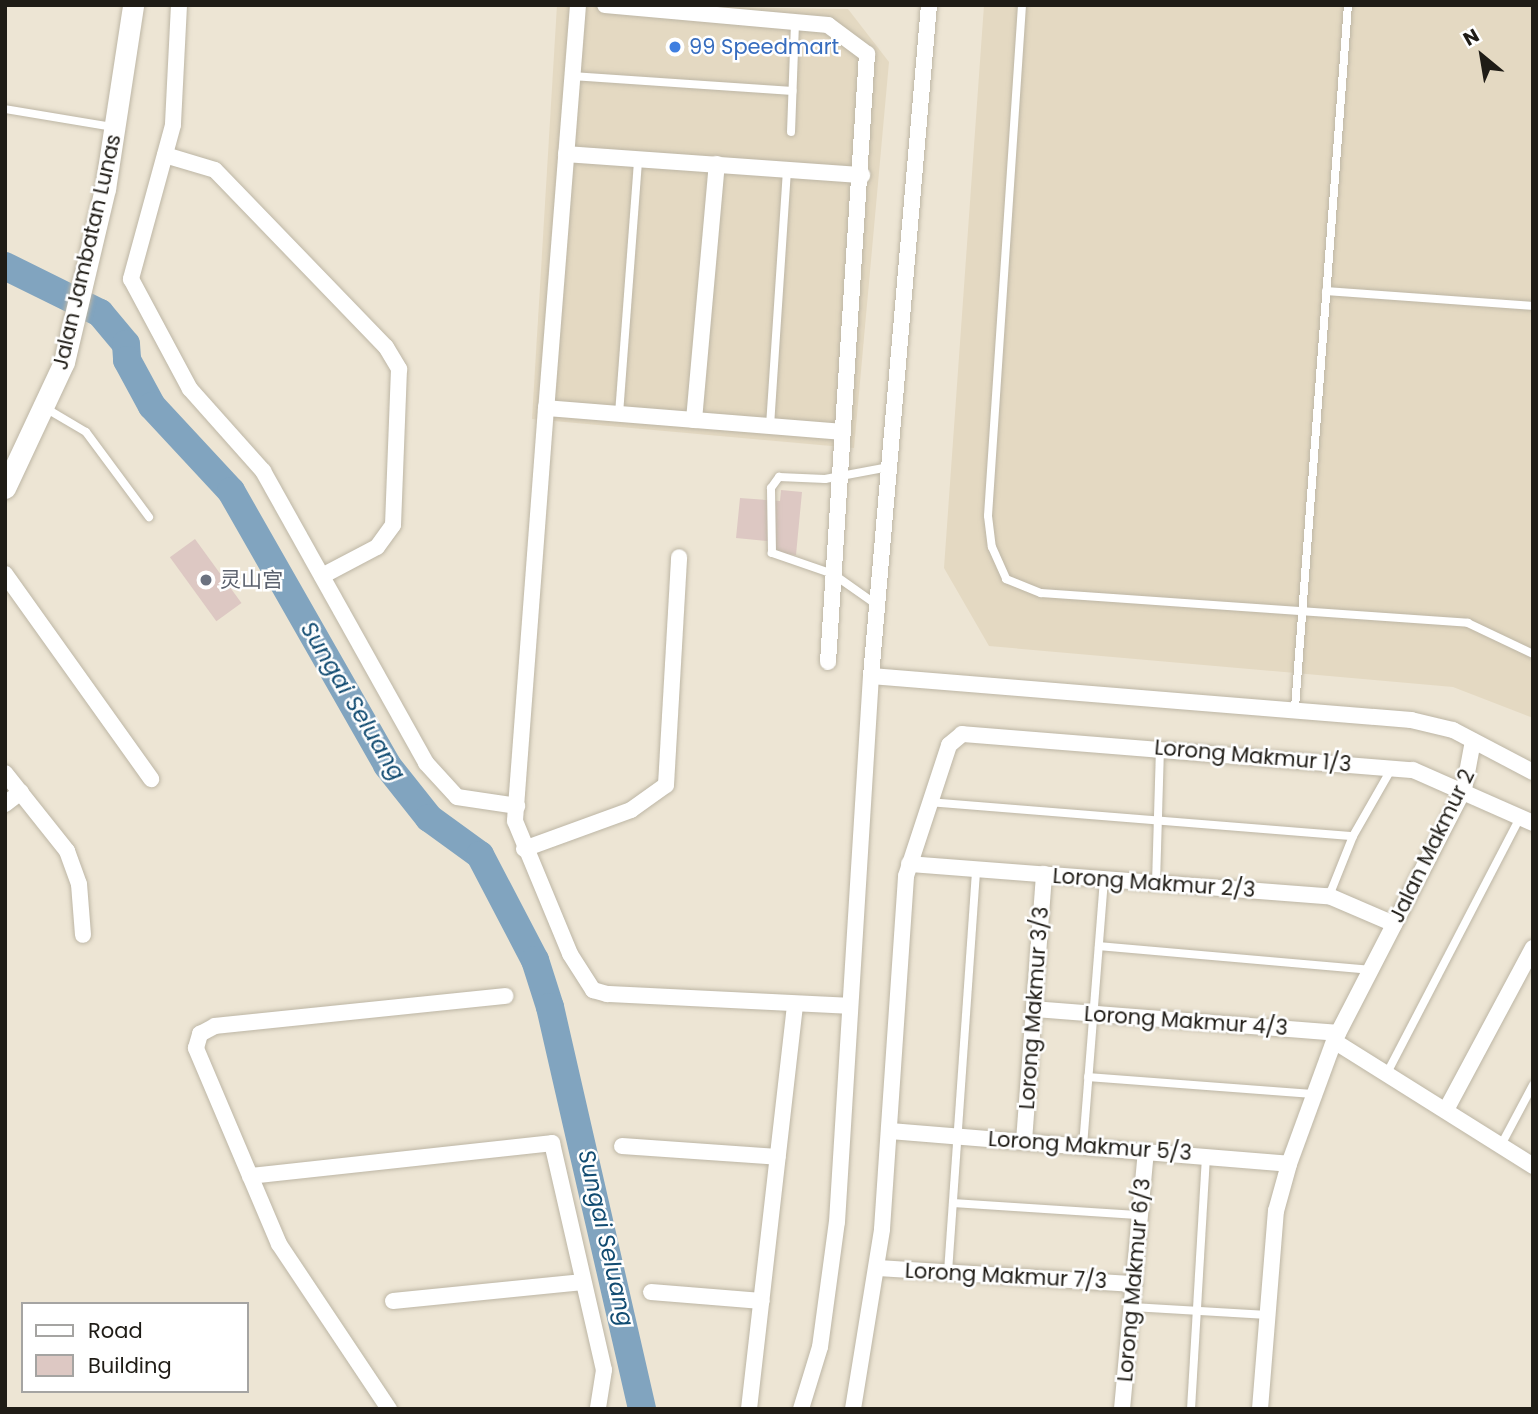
<!DOCTYPE html>
<html>
<head>
<meta charset="utf-8">
<style>
	body { margin:0 }
	#map { position:relative; width:1538px; height:1414px; overflow:hidden; background:#ede5d4; font-family:Poppins,"Noto Sans SC",sans-serif }
	div>[style] { position:absolute }
	.built>* { inset:0; background:#e4d9c2 }
	.river>* { height:28px; margin:-14px; padding:0 14px; transform-origin:14px; border-radius:14px; background:#81a4bf }
	.building>* { inset:0; background:#ddc8c3; transform-origin:0 0 }
	.roads { filter:drop-shadow(0 0 2px #bdb6a5) drop-shadow(0 0 2px #bdb6a5) }
	.service>* { height:8px; margin:-4px; padding:0 4px; transform-origin:4px; border-radius:4px; background:#fff }
	.minor>* { height:16px; margin:-8px; padding:0 8px; transform-origin:8px; border-radius:8px; background:#fff }
	.secondary>* { height:21px; margin:-10.5px; padding:0 10.5px; transform-origin:10.5px; border-radius:10.5px; background:#fff }
	.dots>* { width:19px; height:19px; translate:-50% -50%; box-sizing:border-box; border:4px solid #fff; border-radius:50% }
	span { translate:-50% -50%; white-space:nowrap; text-align:center; line-height:1.15; -webkit-text-stroke:5px #fff; paint-order:stroke }
	.shop-label { font-size:21px; color:#366cbe }
	.left { translate:0 -50%; text-align:left }
	.street-label { font-size:21px; color:#1f1c16 }
	.worship-label { font-size:21px; color:#5b616d }
	.water-label { font-size:23px; color:#114b71; font-style:italic }
	.frame { position:absolute; inset:0; border:7px solid #1f1c16; pointer-events:none }
	.legend { position:absolute; left:21px; top:1302px; width:228px; height:91px; box-sizing:border-box; background:#fff; border:2px solid #a5a4a2; margin:0; padding:9px 12px; list-style:none; font-size:21px; color:#1f1c16 }
	.legend li { display:flex; align-items:center; gap:14px; height:35px }
	.legend b { width:35px; border:2px solid #a5a4a2 }
	.north { position:absolute; left:1447px; top:21px; width:70px; height:70px; -webkit-text-stroke:5px #fff; paint-order:stroke; rotate:330deg; font-size:19px; font-weight:700; line-height:28px; text-align:center; color:#1f1c16 }
	.north::after { content:''; display:block; margin:auto; width:24px; height:32px; background:#1f1c16; clip-path:polygon(50% 0,100% 100%,50% 72%,0 100%) }
</style>
</head>
<body>
<div id="map">
	<div class="built">
		<div style="clip-path:polygon(557px 5px,848px 9px,889px 62px,854px 448px,532px 419px)"></div>
		<div style="clip-path:polygon(984px 5px,1533px 5px,1533px 718px,1453px 687px,989px 646px,944px 568px)"></div>
	</div>
	<div class="river">
		<div style="left:5px;top:266px;width:106px;rotate:26.3deg"></div>
		<div style="left:100px;top:313px;width:40px;rotate:50deg"></div>
		<div style="left:126px;top:344px;width:16px;rotate:86deg"></div>
		<div style="left:127px;top:360px;width:52px;rotate:61.5deg"></div>
		<div style="left:152px;top:406px;width:116px;rotate:47.1deg"></div>
		<div style="left:231px;top:491px;width:315px;rotate:60.3deg"></div>
		<div style="left:387px;top:765px;width:68px;rotate:51.6deg"></div>
		<div style="left:429px;top:818px;width:63px;rotate:36deg"></div>
		<div style="left:480px;top:855px;width:119px;rotate:62.4deg"></div>
		<div style="left:535px;top:960px;width:49px;rotate:72.3deg"></div>
		<div style="left:550px;top:1007px;width:412px;rotate:77.1deg"></div>
	</div>
	<div class="building">
		<div style="clip-path:polygon(781px 490px,802px 492px,796px 555px,775px 553px,776px 542px,736px 538px,740px 498px,780px 501px)"></div>
		<div style="left:195px;top:539px;width:79px;height:31px;rotate:54deg"></div>
	</div>
	<div class="roads">
		<div class="service">
			<div style="left:1022px;top:5px;width:512px;rotate:93.81deg"></div>
			<div style="left:988px;top:516px;width:31px;rotate:83deg"></div>
			<div style="left:992px;top:547px;width:35px;rotate:66deg"></div>
			<div style="left:1006px;top:579px;width:38px;rotate:22deg"></div>
			<div style="left:1041px;top:593px;width:428px;rotate:4deg"></div>
			<div style="left:1468px;top:623px;width:72px;rotate:25.5deg"></div>
			<div style="left:572px;top:76px;width:221px;rotate:3.9deg"></div>
			<div style="left:5px;top:109px;width:109px;rotate:9.5deg"></div>
			<div style="left:791px;top:132px;width:110px;rotate:-87.9deg"></div>
			<div style="left:1326px;top:291px;width:208px;rotate:4.1deg"></div>
			<div style="left:47px;top:409px;width:45px;rotate:30.5deg"></div>
			<div style="left:86px;top:432px;width:106px;rotate:53.5deg"></div>
			<div style="left:619px;top:414px;width:256px;rotate:-85.7deg"></div>
			<div style="left:770px;top:426px;width:258px;rotate:-86.2deg"></div>
			<div style="left:877px;top:605px;width:54px;rotate:-144.8deg"></div>
			<div style="left:833px;top:574px;width:65px;rotate:-161deg"></div>
			<div style="left:772px;top:553px;width:65px;rotate:-90.9deg"></div>
			<div style="left:771px;top:488px;width:14px;rotate:-54deg"></div>
			<div style="left:779px;top:477px;width:46px;rotate:2.5deg"></div>
			<div style="left:825px;top:479px;width:65px;rotate:-10.6deg"></div>
			<div style="left:1295px;top:708px;width:705px;rotate:-85.69deg"></div>
			<div style="left:929px;top:802px;width:425px;rotate:4.6deg"></div>
			<div style="left:1156px;top:883px;width:135px;rotate:-88.3deg"></div>
			<div style="left:1329px;top:896px;width:65px;rotate:-68.2deg"></div>
			<div style="left:1353px;top:836px;width:78px;rotate:-60.2deg"></div>
			<div style="left:1099px;top:946px;width:273px;rotate:5deg"></div>
			<div style="left:1387px;top:1073px;width:288px;rotate:-62.5deg"></div>
			<div style="left:1088px;top:1077px;width:228px;rotate:4.3deg"></div>
			<div style="left:1501px;top:1145px;width:68px;rotate:-61.9deg"></div>
			<div style="left:1083px;top:1146px;width:268px;rotate:-85.5deg"></div>
			<div style="left:953px;top:1203px;width:188px;rotate:3.7deg"></div>
			<div style="left:948px;top:1272px;width:404px;rotate:-86deg"></div>
			<div style="left:1132px;top:1307px;width:136px;rotate:3.4deg"></div>
			<div style="left:1191px;top:1409px;width:252px;rotate:-86.6deg"></div>
		</div>
		<div class="minor">
			<div style="left:179px;top:5px;width:120px;rotate:92.9deg"></div>
			<div style="left:173px;top:125px;width:160px;rotate:105.3deg"></div>
			<div style="left:131px;top:279px;width:125px;rotate:61.8deg"></div>
			<div style="left:190px;top:389px;width:110px;rotate:48.3deg"></div>
			<div style="left:263px;top:471px;width:334px;rotate:60.8deg"></div>
			<div style="left:426px;top:763px;width:46px;rotate:47.6deg"></div>
			<div style="left:457px;top:797px;width:61px;rotate:8.5deg"></div>
			<div style="left:578px;top:5px;width:404px;rotate:94.5deg"></div>
			<div style="left:546px;top:408px;width:297px;rotate:4.6deg"></div>
			<div style="left:605px;top:5px;width:224px;rotate:5.1deg"></div>
			<div style="left:828px;top:25px;width:49px;rotate:36.6deg"></div>
			<div style="left:867px;top:54px;width:609px;rotate:93.67deg"></div>
			<div style="left:566px;top:154px;width:297px;rotate:4.1deg"></div>
			<div style="left:165px;top:155px;width:52px;rotate:16.7deg"></div>
			<div style="left:215px;top:170px;width:246px;rotate:46deg"></div>
			<div style="left:386px;top:347px;width:26px;rotate:59deg"></div>
			<div style="left:399px;top:369px;width:156px;rotate:92.2deg"></div>
			<div style="left:393px;top:525px;width:27px;rotate:126deg"></div>
			<div style="left:377px;top:547px;width:62px;rotate:152.2deg"></div>
			<div style="left:546px;top:408px;width:414px;rotate:94.3deg"></div>
			<div style="left:515px;top:821px;width:144px;rotate:67.5deg"></div>
			<div style="left:570px;top:954px;width:43px;rotate:57.4deg"></div>
			<div style="left:593px;top:990px;width:15px;rotate:16deg"></div>
			<div style="left:607px;top:994px;width:243px;rotate:2.8deg"></div>
			<div style="left:694px;top:420px;width:257px;rotate:-84.9deg"></div>
			<div style="left:5px;top:574px;width:252px;rotate:54.5deg"></div>
			<div style="left:871px;top:676px;width:542px;rotate:4.66deg"></div>
			<div style="left:1411px;top:720px;width:43px;rotate:13.4deg"></div>
			<div style="left:1453px;top:730px;width:90px;rotate:27.7deg"></div>
			<div style="left:5px;top:773px;width:100px;rotate:51.5deg"></div>
			<div style="left:67px;top:851px;width:35px;rotate:70deg"></div>
			<div style="left:79px;top:884px;width:51px;rotate:85.5deg"></div>
			<div style="left:5px;top:804px;width:20px;rotate:-37deg"></div>
			<div style="left:524px;top:849px;width:114px;rotate:-20deg"></div>
			<div style="left:631px;top:810px;width:43px;rotate:-35.5deg"></div>
			<div style="left:666px;top:785px;width:228px;rotate:-86.7deg"></div>
			<div style="left:909px;top:864px;width:421px;rotate:4.4deg"></div>
			<div style="left:1329px;top:896px;width:71px;rotate:23.3deg"></div>
			<div style="left:1034px;top:1009px;width:305px;rotate:4.5deg"></div>
			<div style="left:1334px;top:1041px;width:235px;rotate:32.1deg"></div>
			<div style="left:1446px;top:1110px;width:184px;rotate:-61.8deg"></div>
			<div style="left:890px;top:1131px;width:400px;rotate:4.7deg"></div>
			<div style="left:1024px;top:1141px;width:268px;rotate:-85.7deg"></div>
			<div style="left:622px;top:1146px;width:156px;rotate:4deg"></div>
			<div style="left:250px;top:1176px;width:304px;rotate:-6.2deg"></div>
			<div style="left:552px;top:1143px;width:233px;rotate:77.1deg"></div>
			<div style="left:604px;top:1370px;width:39px;rotate:99deg"></div>
			<div style="left:878px;top:1268px;width:257px;rotate:3.6deg"></div>
			<div style="left:651px;top:1292px;width:111px;rotate:4.6deg"></div>
			<div style="left:393px;top:1301px;width:191px;rotate:-5.7deg"></div>
			<div style="left:389px;top:1409px;width:198px;rotate:-123.7deg"></div>
			<div style="left:279px;top:1244px;width:213px;rotate:-113deg"></div>
			<div style="left:196px;top:1048px;width:15px;rotate:-74deg"></div>
			<div style="left:200px;top:1034px;width:17px;rotate:-28deg"></div>
			<div style="left:215px;top:1026px;width:292px;rotate:-5.9deg"></div>
			<div style="left:749px;top:1409px;width:406px;rotate:-83.5deg"></div>
			<div style="left:801px;top:1409px;width:65px;rotate:-73deg"></div>
			<div style="left:820px;top:1347px;width:126px;rotate:-82.3deg"></div>
			<div style="left:837px;top:1222px;width:547px;rotate:-86.44deg"></div>
			<div style="left:871px;top:676px;width:674px;rotate:-85.06deg"></div>
			<div style="left:853px;top:1409px;width:182px;rotate:-80.8deg"></div>
			<div style="left:882px;top:1229px;width:354px;rotate:-86.1deg"></div>
			<div style="left:906px;top:876px;width:138px;rotate:-71.8deg"></div>
			<div style="left:949px;top:745px;width:17px;rotate:-40deg"></div>
			<div style="left:962px;top:734px;width:452px;rotate:4.6deg"></div>
			<div style="left:1413px;top:770px;width:131px;rotate:23.8deg"></div>
			<div style="left:1122px;top:1409px;width:259px;rotate:-84.7deg"></div>
			<div style="left:1260px;top:1409px;width:199px;rotate:-85.4deg"></div>
			<div style="left:1276px;top:1211px;width:49px;rotate:-74.5deg"></div>
			<div style="left:1289px;top:1164px;width:131px;rotate:-69.9deg"></div>
			<div style="left:1334px;top:1041px;width:284px;rotate:-62.7deg"></div>
			<div style="left:1464px;top:789px;width:49px;rotate:-79.4deg"></div>
		</div>
		<div class="secondary">
			<div style="left:5px;top:488px;width:139px;rotate:-64.9deg"></div>
			<div style="left:64px;top:362px;width:178px;rotate:-76.7deg"></div>
			<div style="left:105px;top:189px;width:186px;rotate:-81.3deg"></div>
		</div>
	</div>
	<div class="dots">
		<div style="left:675px;top:47px;background:#3f7fe0"></div>
		<div style="left:206px;top:580px;background:#6b7280"></div>
	</div>
	<div class="shop-label">
		<span class="left" style="left:689px;top:47px">99 Speedmart</span>
	</div>
	<div class="street-label">
		<span style="left:87px;top:252px;rotate:-77deg">Jalan Jambatan Lunas</span>
		<span style="left:1253px;top:756px;rotate:5deg">Lorong Makmur 1/3</span>
		<span style="left:1432px;top:846px;rotate:-64deg">Jalan Makmur 2</span>
		<span style="left:1154px;top:883px;rotate:4deg">Lorong Makmur 2/3</span>
		<span style="left:1034px;top:1008px;rotate:-86deg">Lorong Makmur 3/3</span>
		<span style="left:1186px;top:1021px;rotate:4deg">Lorong Makmur 4/3</span>
		<span style="left:1090px;top:1146px;rotate:4deg">Lorong Makmur 5/3</span>
		<span style="left:1006px;top:1276px;rotate:3deg">Lorong Makmur 7/3</span>
		<span style="left:1134px;top:1280px;rotate:-85deg">Lorong Makmur 6/3</span>
	</div>
	<div class="worship-label">
		<span class="left" style="left:220px;top:580px">灵山宫</span>
	</div>
	<div class="water-label">
		<span style="left:353px;top:701px;rotate:59deg">Sungai Seluang</span>
		<span style="left:606px;top:1238px;rotate:77deg">Sungai Seluang</span>
	</div>
	<div class="frame"></div>
	<ul class="legend">
	<li><b style="height:9px;background:#fff"></b>Road</li>
	<li><b style="height:19px;background:#ddc8c3"></b>Building</li>
	</ul>
	<div class="north">N</div>
</div>
</body>
</html>
